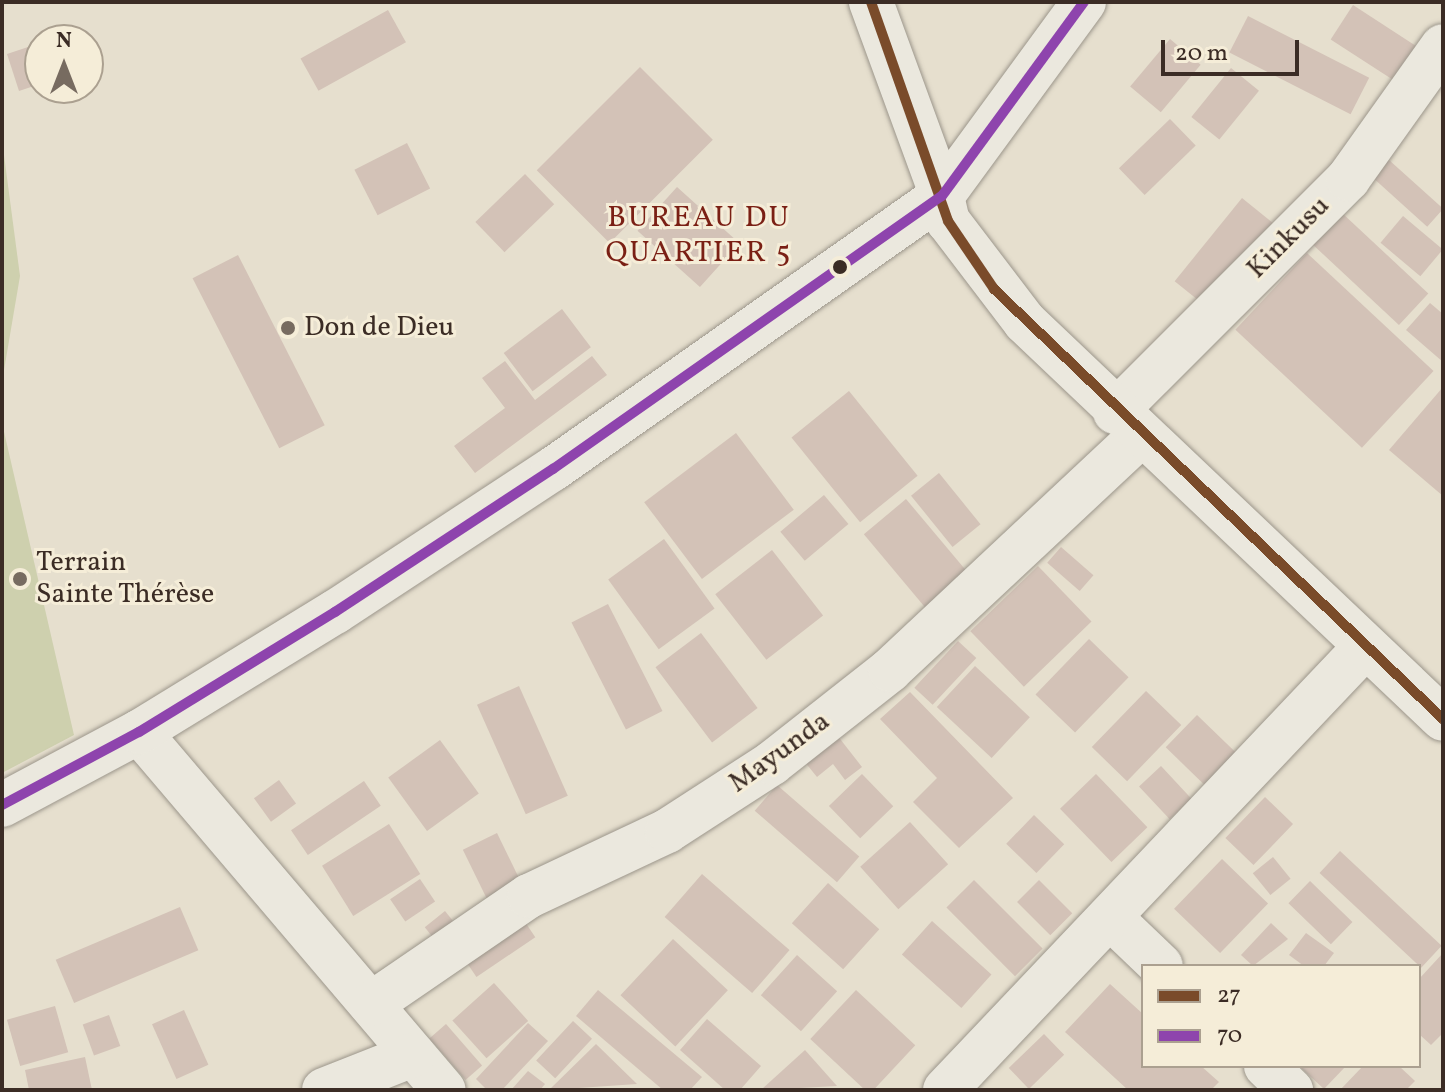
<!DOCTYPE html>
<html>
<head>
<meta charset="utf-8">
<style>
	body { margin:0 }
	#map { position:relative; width:1445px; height:1092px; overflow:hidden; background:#e6dfce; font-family:Vollkorn,serif }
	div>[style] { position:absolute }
	.green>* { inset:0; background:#ced0ae }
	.building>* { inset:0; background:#d3c2b7; transform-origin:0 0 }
	.roads { filter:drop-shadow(0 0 2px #9c968b) drop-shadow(0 0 2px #9c968b) }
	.street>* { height:44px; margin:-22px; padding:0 22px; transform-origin:22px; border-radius:22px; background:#ebe8de }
	.secondary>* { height:44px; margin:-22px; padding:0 22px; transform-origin:22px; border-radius:22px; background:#ebe8de }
	.bus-1>* { height:10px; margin:-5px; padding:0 5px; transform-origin:5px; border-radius:5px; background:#7a4b2a }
	.bus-2>* { height:10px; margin:-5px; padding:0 5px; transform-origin:5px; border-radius:5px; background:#8e44ad }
	.dots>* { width:22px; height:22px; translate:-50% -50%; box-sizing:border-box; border:4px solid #f5edd8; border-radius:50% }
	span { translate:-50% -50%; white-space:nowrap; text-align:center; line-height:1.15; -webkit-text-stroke:6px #f5edd8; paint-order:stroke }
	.street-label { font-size:28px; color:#3b2c25 }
	.poi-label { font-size:28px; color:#3b2c25 }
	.left { translate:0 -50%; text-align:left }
	.neighbourhood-label { font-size:30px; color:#7a1f14; letter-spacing:2px }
	.frame { position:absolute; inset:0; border:4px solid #3b2c25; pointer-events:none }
	.legend { position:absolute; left:1141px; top:964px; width:280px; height:104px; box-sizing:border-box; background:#f5edd8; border:2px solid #aba090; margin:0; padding:10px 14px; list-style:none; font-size:24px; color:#3b2c25 }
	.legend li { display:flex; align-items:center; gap:16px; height:40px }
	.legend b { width:40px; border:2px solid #aba090 }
	.north { position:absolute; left:24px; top:24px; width:80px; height:80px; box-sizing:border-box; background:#f5edd8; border:2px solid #aba090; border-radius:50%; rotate:0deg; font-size:22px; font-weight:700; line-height:32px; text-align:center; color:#3b2c25 }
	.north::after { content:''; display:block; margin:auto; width:28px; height:36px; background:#776b60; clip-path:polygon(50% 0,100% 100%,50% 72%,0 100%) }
	.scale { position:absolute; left:1161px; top:40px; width:138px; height:36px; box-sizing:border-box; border:4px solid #3b2c25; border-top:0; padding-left:10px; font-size:24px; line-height:28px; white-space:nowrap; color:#3b2c25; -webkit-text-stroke:6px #f5edd8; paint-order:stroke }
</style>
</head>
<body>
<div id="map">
	<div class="green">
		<div style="clip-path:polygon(2px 140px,20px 276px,2px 382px)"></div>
		<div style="clip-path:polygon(2px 423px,74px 735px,2px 773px)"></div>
	</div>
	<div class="building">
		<div style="left:1353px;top:5px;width:82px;height:41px;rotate:33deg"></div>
		<div style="left:388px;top:10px;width:37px;height:100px;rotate:61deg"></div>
		<div style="left:1248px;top:16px;width:136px;height:41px;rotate:27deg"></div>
		<div style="left:1170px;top:39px;width:40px;height:62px;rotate:40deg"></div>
		<div style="clip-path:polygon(40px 43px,40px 84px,19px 91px,7px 54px)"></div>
		<div style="left:640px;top:67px;width:103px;height:146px;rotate:45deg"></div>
		<div style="left:1231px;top:68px;width:36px;height:63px;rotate:39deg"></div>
		<div style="left:1170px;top:119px;width:37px;height:71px;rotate:46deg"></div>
		<div style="left:407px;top:143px;width:51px;height:59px;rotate:63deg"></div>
		<div style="left:1389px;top:160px;width:73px;height:24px;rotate:42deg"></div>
		<div style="left:525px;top:174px;width:42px;height:69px;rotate:46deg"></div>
		<div style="left:677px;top:187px;width:84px;height:59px;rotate:42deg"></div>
		<div style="left:1242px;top:198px;width:46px;height:107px;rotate:39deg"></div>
		<div style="left:1342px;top:213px;width:118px;height:43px;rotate:43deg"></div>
		<div style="left:1403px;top:216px;width:52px;height:35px;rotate:40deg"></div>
		<div style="left:1307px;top:253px;width:173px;height:105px;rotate:43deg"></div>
		<div style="left:238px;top:255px;width:191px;height:51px;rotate:63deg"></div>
		<div style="clip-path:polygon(1430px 303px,1443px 314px,1443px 362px,1406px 330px)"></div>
		<div style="left:562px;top:309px;width:48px;height:73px;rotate:53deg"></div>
		<div style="clip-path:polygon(592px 356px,607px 375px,475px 473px,454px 446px,505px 408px,482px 378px,505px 361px,535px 400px)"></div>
		<div style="clip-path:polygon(1443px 387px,1443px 496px,1389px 450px)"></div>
		<div style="left:849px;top:391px;width:109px;height:74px;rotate:51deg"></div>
		<div style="left:736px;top:433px;width:96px;height:115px;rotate:53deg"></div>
		<div style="left:939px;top:473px;width:66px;height:36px;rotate:51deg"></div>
		<div style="left:824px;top:495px;width:38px;height:57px;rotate:50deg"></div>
		<div style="left:906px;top:499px;width:99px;height:55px;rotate:50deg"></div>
		<div style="left:664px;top:539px;width:86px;height:69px;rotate:54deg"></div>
		<div style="left:1061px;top:547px;width:43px;height:21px;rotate:41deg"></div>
		<div style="left:772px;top:550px;width:83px;height:72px;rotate:52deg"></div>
		<div style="left:1038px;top:566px;width:77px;height:94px;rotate:46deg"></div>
		<div style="left:608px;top:604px;width:120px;height:41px;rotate:63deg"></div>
		<div style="left:701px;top:633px;width:94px;height:57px;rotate:53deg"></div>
		<div style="left:1089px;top:639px;width:55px;height:77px;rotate:44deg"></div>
		<div style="left:958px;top:641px;width:25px;height:64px;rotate:43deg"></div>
		<div style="left:975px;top:666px;width:75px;height:56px;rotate:43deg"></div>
		<div style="left:519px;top:686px;width:120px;height:46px;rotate:66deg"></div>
		<div style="left:1146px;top:691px;width:49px;height:78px;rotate:44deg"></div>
		<div style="clip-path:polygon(910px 692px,1013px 798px,959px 848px,913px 802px,937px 778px,880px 719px)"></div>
		<div style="left:1197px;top:715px;width:63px;height:45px;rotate:44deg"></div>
		<div style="clip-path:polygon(837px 735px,862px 767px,845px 780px,833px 764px,817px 777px,804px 761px)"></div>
		<div style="left:440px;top:740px;width:66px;height:64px;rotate:54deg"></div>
		<div style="left:1161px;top:766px;width:45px;height:30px;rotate:47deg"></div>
		<div style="left:862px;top:774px;width:45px;height:46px;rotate:46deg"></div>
		<div style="left:1096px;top:774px;width:74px;height:50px;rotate:46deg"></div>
		<div style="left:279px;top:780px;width:29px;height:31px;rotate:54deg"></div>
		<div style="left:364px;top:781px;width:30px;height:88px;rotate:56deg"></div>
		<div style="left:777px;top:785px;width:109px;height:34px;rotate:41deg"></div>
		<div style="left:1265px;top:797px;width:39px;height:57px;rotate:44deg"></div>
		<div style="left:1034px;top:815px;width:42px;height:40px;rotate:44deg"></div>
		<div style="left:910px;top:822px;width:57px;height:67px;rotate:48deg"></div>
		<div style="left:389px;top:824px;width:59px;height:79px;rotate:58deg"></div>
		<div style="left:497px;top:833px;width:55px;height:38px;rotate:64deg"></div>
		<div style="left:1340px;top:851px;width:139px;height:30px;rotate:43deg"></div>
		<div style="left:1273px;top:857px;width:28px;height:26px;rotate:51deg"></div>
		<div style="left:1222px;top:859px;width:64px;height:69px;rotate:44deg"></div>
		<div style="left:702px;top:874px;width:116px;height:57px;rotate:41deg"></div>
		<div style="left:420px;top:879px;width:27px;height:36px;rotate:56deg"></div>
		<div style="left:974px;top:880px;width:97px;height:39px;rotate:45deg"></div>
		<div style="left:1039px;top:880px;width:47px;height:31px;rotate:45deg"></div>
		<div style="left:1310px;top:881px;width:59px;height:31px;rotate:44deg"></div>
		<div style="left:828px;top:883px;width:69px;height:54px;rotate:42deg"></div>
		<div style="left:180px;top:907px;width:47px;height:135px;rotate:67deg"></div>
		<div style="left:445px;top:911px;width:14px;height:26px;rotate:51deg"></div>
		<div style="left:523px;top:919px;width:22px;height:71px;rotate:56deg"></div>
		<div style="left:932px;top:921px;width:80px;height:45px;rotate:42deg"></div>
		<div style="clip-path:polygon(1271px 923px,1288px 939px,1253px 966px,1241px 955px)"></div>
		<div style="clip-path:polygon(1306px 933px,1334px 953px,1324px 966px,1304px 966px,1289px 955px)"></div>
		<div style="left:673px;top:939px;width:75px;height:77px;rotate:43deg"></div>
		<div style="clip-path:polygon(1443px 953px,1443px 1033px,1431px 1045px,1419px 1034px,1419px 979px)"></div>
		<div style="left:797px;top:955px;width:54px;height:54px;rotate:42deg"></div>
		<div style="left:494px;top:983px;width:51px;height:56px;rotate:48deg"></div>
		<div style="clip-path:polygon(1110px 984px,1143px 1014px,1143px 1066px,1201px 1066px,1219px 1082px,1211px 1090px,1128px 1090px,1065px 1032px)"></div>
		<div style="clip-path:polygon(598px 990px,702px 1077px,690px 1090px,663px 1090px,576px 1016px)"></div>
		<div style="left:856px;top:990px;width:81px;height:67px;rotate:43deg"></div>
		<div style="left:55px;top:1006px;width:48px;height:50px;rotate:74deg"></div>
		<div style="left:184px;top:1010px;width:60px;height:35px;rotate:66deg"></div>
		<div style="left:109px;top:1015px;width:33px;height:28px;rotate:70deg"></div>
		<div style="clip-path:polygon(707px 1019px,761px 1066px,740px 1090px,725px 1090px,680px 1050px)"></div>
		<div style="left:573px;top:1021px;width:26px;height:54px;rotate:43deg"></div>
		<div style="clip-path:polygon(528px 1023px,548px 1041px,502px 1090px,487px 1090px,476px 1079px)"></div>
		<div style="left:446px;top:1024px;width:55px;height:22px;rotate:49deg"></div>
		<div style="left:1044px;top:1034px;width:29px;height:49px;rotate:46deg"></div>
		<div style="clip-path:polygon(596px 1044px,637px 1084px,549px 1090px)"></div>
		<div style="clip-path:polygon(805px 1050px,837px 1086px,761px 1090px)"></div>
		<div style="clip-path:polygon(85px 1057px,92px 1090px,29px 1090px,25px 1070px)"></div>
		<div style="clip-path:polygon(1299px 1066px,1346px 1066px,1324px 1089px)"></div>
		<div style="clip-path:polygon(1363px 1066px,1399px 1066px,1415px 1081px,1406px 1090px,1340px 1090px)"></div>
		<div style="clip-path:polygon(528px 1071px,545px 1084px,540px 1090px,511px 1090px)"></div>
	</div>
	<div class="roads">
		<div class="street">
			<div style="left:1115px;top:412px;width:330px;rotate:-45deg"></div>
			<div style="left:1348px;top:179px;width:163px;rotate:-54.5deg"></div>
			<div style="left:139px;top:732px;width:470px;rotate:49.6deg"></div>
			<div style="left:2px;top:805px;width:155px;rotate:-28.1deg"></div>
			<div style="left:139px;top:732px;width:230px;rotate:-31.5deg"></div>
			<div style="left:335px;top:612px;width:261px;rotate:-33.3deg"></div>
			<div style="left:553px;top:469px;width:475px;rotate:-35.1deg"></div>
			<div style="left:942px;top:196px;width:207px;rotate:-110.1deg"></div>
			<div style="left:1111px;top:918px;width:69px;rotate:43.8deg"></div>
			<div style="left:371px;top:1004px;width:191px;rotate:-34.4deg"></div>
			<div style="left:529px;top:896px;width:153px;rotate:-25.2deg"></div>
			<div style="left:667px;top:831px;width:125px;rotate:-32.9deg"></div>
			<div style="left:772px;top:763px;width:150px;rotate:-38.2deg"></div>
			<div style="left:890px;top:670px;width:344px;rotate:-43.1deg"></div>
			<div style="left:1266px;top:1066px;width:35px;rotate:44deg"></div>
			<div style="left:324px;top:1090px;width:96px;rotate:-21.5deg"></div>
			<div style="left:945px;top:1090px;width:610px;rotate:-46.53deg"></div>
		</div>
		<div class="secondary">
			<div style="left:1084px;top:2px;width:240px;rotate:126.2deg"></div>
			<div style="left:942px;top:196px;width:26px;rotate:77deg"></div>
			<div style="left:948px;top:221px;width:127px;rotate:52.7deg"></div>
			<div style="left:1025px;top:322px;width:576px;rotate:43.52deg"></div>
		</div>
	</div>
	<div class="bus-1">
		<div style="left:871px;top:2px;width:232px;rotate:70.6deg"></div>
		<div style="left:948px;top:221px;width:82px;rotate:55.9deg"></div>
		<div style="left:994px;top:289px;width:622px;rotate:43.76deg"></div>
	</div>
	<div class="bus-2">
		<div style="left:2px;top:805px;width:155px;rotate:-28.1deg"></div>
		<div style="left:139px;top:732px;width:230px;rotate:-31.5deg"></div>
		<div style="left:335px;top:612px;width:261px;rotate:-33.3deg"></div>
		<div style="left:553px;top:469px;width:475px;rotate:-35.1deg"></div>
		<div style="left:942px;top:196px;width:240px;rotate:-53.8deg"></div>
	</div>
	<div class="dots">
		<div style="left:840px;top:267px;background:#3b2c25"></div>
		<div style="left:288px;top:328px;background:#776b60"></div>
		<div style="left:20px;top:579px;background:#776b60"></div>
	</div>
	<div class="street-label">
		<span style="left:1289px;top:238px;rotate:-45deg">Kinkusu</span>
		<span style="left:780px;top:753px;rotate:-36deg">Mayunda</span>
	</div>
	<div class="poi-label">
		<span class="left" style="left:304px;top:328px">Don de Dieu</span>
		<span class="left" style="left:36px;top:579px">Terrain<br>Sainte Thérèse</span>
	</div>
	<div class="neighbourhood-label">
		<span style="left:699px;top:235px">BUREAU DU<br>QUARTIER 5</span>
	</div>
	<div class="frame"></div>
	<ul class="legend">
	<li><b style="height:10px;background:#7a4b2a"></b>27</li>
	<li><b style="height:10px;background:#8e44ad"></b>70</li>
	</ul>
	<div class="north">N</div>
	<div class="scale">20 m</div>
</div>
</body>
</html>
